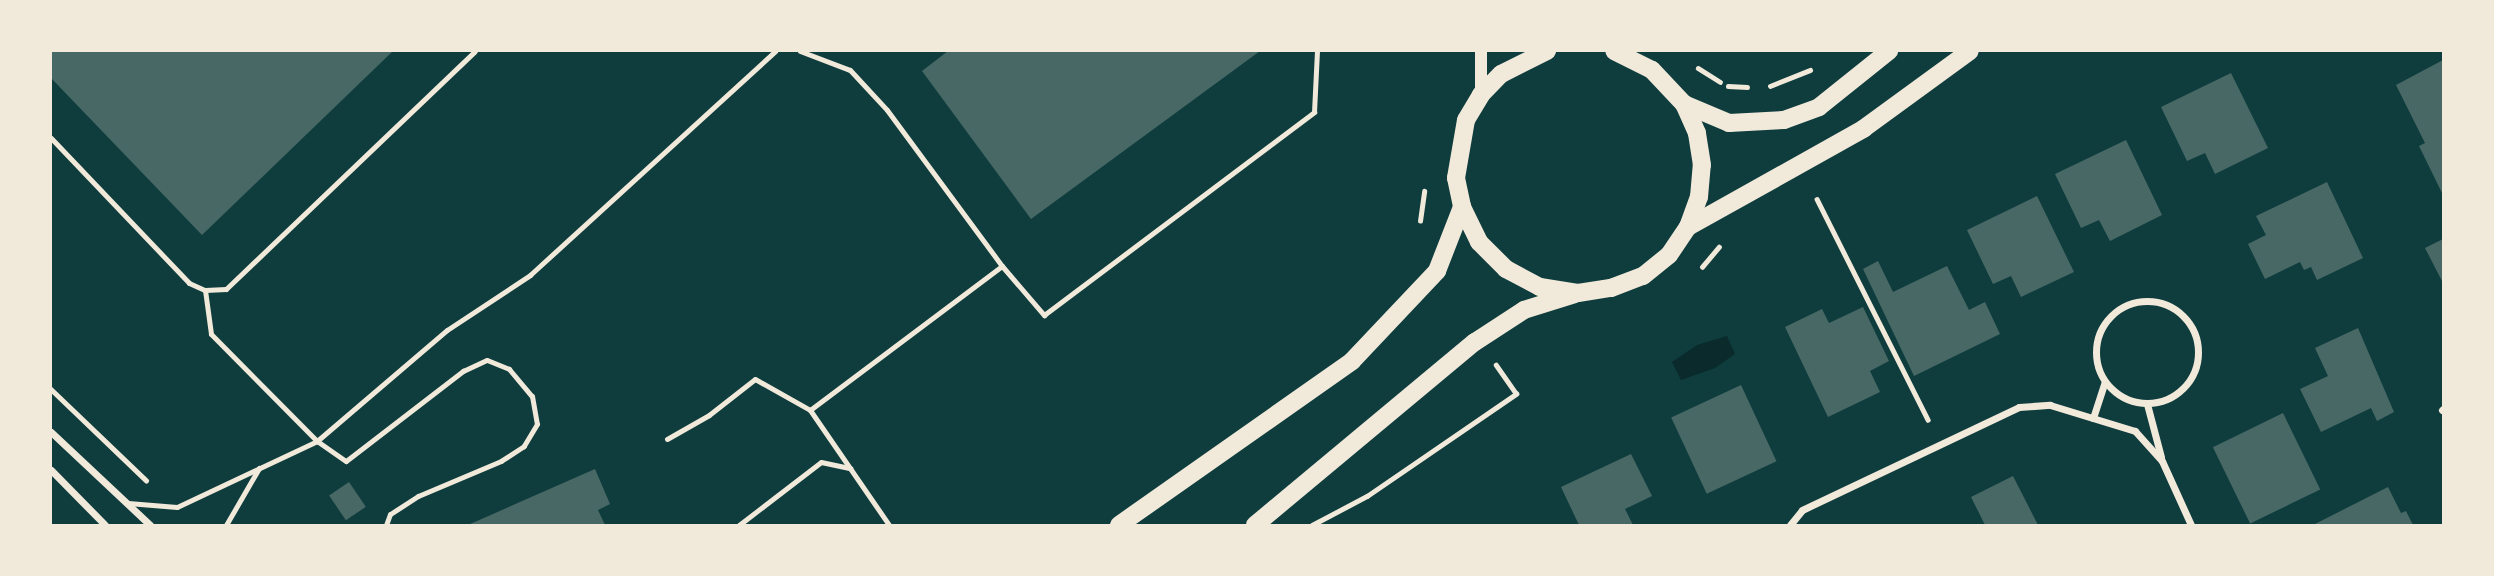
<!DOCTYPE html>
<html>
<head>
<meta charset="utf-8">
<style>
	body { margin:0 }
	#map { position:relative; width:2494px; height:576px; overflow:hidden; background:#0f3d3e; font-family:"Public Sans",sans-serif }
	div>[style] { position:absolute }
	.water>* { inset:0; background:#0a2a2b }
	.building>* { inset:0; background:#486865; transform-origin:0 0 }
	.path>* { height:4.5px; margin:-2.25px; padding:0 2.25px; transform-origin:2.25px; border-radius:2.25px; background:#f1e9da }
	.service>* { height:5px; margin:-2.5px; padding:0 2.5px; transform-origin:2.5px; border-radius:2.5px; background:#f1e9da }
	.minor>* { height:7px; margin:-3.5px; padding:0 3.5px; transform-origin:3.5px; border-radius:3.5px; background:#f1e9da }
	.minor>.ring { margin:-3.5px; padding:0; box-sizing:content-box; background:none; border:7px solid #f1e9da; border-radius:50% }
	.tertiary>* { height:12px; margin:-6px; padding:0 6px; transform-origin:6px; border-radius:6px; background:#f1e9da }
	.primary>* { height:18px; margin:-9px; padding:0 9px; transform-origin:9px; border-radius:9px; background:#f1e9da }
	span { translate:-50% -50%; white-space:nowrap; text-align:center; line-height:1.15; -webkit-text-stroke:5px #f1e9da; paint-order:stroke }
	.frame { position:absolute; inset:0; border:52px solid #f1e9da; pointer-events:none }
</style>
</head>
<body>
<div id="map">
	<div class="water">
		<div style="clip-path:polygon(1727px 336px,1735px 354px,1715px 368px,1681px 380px,1672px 362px,1697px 345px)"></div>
	</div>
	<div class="building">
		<div style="clip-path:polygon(51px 51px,393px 51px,202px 235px,51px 78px)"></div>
		<div style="clip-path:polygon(948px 51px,1260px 51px,1031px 219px,922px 71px)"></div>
		<div style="clip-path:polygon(2443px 60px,2443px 195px,2419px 146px,2425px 143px,2396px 85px)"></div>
		<div style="clip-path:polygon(2231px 73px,2268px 148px,2215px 174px,2205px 153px,2187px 161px,2161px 107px)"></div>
		<div style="clip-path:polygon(2126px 140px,2162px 215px,2110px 241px,2099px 220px,2081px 228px,2055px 174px)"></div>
		<div style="clip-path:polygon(2327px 182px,2363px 258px,2317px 280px,2311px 267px,2304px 270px,2300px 262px,2265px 279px,2248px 244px,2266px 235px,2256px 216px)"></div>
		<div style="clip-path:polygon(2037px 196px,2074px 272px,2021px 297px,2011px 276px,1993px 284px,1967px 230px)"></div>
		<div style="clip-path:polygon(2443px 239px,2443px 283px,2425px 248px)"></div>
		<div style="clip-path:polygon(1878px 261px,1893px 292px,1947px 266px,1969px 310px,1985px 302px,2000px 334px,1914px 376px,1863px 269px)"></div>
		<div style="clip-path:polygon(1863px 307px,1889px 361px,1870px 371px,1880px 392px,1828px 417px,1785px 327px,1822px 309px,1829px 323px)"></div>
		<div style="clip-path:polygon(2358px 328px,2394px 412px,2377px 421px,2371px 408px,2321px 432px,2300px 389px,2328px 376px,2315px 348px)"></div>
		<div style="left:1741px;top:385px;width:84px;height:77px;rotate:65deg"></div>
		<div style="left:2283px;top:413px;width:85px;height:78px;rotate:64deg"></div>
		<div style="clip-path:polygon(1631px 454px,1652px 496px,1625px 509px,1633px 525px,1579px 525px,1561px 487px)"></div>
		<div style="clip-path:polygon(595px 469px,610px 504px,598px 510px,605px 525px,468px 525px)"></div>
		<div style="clip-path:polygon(2013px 476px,2038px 525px,1985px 525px,1971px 497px)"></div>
		<div style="left:349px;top:482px;width:30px;height:24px;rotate:56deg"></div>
		<div style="clip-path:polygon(2388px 487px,2401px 513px,2406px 511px,2413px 525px,2313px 525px)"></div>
	</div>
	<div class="path">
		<div style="left:1698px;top:68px;width:26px;rotate:32deg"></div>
		<div style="left:1728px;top:86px;width:19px;rotate:3deg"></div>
		<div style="left:1770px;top:86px;width:43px;rotate:-21.8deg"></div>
		<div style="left:1817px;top:199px;width:247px;rotate:63.3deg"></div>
		<div style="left:1420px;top:221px;width:30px;rotate:-82deg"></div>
		<div style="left:1702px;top:267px;width:26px;rotate:-50deg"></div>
		<div style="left:51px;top:389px;width:132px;rotate:43.8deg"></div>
		<div style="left:1312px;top:525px;width:62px;rotate:-27.8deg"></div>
		<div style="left:1367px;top:496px;width:181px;rotate:-34.4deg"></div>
		<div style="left:1516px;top:394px;width:35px;rotate:-125deg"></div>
	</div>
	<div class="service">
		<div style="left:800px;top:51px;width:53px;rotate:20.8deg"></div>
		<div style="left:850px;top:70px;width:54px;rotate:47.2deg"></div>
		<div style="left:887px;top:110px;width:194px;rotate:53.6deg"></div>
		<div style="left:1002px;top:266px;width:65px;rotate:49.4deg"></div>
		<div style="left:1044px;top:315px;width:338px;rotate:-36.9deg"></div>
		<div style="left:1314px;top:112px;width:61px;rotate:-87.2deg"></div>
		<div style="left:51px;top:138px;width:200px;rotate:46.4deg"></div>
		<div style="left:189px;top:283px;width:17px;rotate:24deg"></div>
		<div style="left:205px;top:290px;width:21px;rotate:-3deg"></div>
		<div style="left:226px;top:289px;width:344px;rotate:-43.7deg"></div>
		<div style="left:205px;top:290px;width:44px;rotate:82.2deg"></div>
		<div style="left:211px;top:334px;width:151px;rotate:45.3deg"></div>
		<div style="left:317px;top:441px;width:35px;rotate:35deg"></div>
		<div style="left:346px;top:461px;width:148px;rotate:-37.6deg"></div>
		<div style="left:463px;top:371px;width:26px;rotate:-25deg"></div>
		<div style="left:487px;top:360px;width:24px;rotate:22deg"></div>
		<div style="left:509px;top:369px;width:35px;rotate:50deg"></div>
		<div style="left:532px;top:396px;width:28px;rotate:80deg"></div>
		<div style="left:537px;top:424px;width:26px;rotate:121deg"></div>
		<div style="left:524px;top:446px;width:27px;rotate:147deg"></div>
		<div style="left:501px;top:461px;width:90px;rotate:157.1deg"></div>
		<div style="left:418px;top:496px;width:33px;rotate:147deg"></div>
		<div style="left:390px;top:514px;width:12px;rotate:110deg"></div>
		<div style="left:810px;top:410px;width:240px;rotate:-36.9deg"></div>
		<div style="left:667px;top:439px;width:48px;rotate:-29.7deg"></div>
		<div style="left:709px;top:415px;width:58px;rotate:-38deg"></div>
		<div style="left:755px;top:379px;width:63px;rotate:29.4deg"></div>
		<div style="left:810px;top:410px;width:140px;rotate:55.5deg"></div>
		<div style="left:128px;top:503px;width:49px;rotate:4.7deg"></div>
		<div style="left:177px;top:507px;width:155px;rotate:-25.2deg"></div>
		<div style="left:317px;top:441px;width:171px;rotate:-40.5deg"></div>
		<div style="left:447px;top:330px;width:100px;rotate:-33.5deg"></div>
		<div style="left:530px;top:275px;width:332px;rotate:-42.4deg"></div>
		<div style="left:226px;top:525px;width:66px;rotate:-59.9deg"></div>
		<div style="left:739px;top:525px;width:103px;rotate:-37.5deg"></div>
		<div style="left:821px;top:462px;width:30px;rotate:12deg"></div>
	</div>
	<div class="minor">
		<div class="ring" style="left:2096px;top:301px;width:95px;height:95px"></div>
		<div style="left:2147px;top:404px;width:55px;rotate:75.2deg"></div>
		<div style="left:2442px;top:410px;width:1px;rotate:-45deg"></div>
		<div style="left:2093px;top:418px;width:38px;rotate:-72deg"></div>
		<div style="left:51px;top:432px;width:136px;rotate:43.2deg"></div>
		<div style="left:51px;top:470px;width:77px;rotate:45.5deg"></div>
		<div style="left:1790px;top:525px;width:19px;rotate:-51deg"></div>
		<div style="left:1802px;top:510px;width:240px;rotate:-25.4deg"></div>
		<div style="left:2019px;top:407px;width:31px;rotate:-4deg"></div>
		<div style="left:2050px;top:405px;width:89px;rotate:17deg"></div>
		<div style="left:2135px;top:431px;width:40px;rotate:48deg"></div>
		<div style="left:2162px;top:461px;width:70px;rotate:65.6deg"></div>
	</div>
	<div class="tertiary">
		<div style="left:1481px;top:95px;width:44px;rotate:-90deg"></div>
	</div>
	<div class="primary">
		<div style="left:1547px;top:51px;width:51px;rotate:153.4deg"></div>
		<div style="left:1501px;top:74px;width:29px;rotate:134deg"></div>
		<div style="left:1481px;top:95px;width:29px;rotate:121deg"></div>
		<div style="left:1466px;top:120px;width:59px;rotate:99.8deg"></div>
		<div style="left:1456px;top:178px;width:30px;rotate:78deg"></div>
		<div style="left:1462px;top:207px;width:39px;rotate:64deg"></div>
		<div style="left:1479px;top:242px;width:38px;rotate:45deg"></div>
		<div style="left:1506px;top:269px;width:38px;rotate:28deg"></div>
		<div style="left:1540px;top:287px;width:38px;rotate:9deg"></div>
		<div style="left:1578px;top:293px;width:33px;rotate:-9deg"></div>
		<div style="left:1611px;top:288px;width:34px;rotate:-21deg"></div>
		<div style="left:1643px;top:276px;width:33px;rotate:-39deg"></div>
		<div style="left:1669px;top:255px;width:34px;rotate:-56deg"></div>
		<div style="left:1688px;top:227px;width:32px;rotate:-70deg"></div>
		<div style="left:1699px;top:197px;width:32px;rotate:-85deg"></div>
		<div style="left:1702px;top:165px;width:32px;rotate:-99deg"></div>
		<div style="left:1697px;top:133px;width:32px;rotate:-114deg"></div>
		<div style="left:1684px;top:104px;width:47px;rotate:-133.3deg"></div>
		<div style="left:1652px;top:70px;width:42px;rotate:-153.4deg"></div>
		<div style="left:1684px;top:104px;width:49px;rotate:22.9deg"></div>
		<div style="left:1729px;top:123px;width:55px;rotate:-3.1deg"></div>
		<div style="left:1784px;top:120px;width:37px;rotate:-20deg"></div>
		<div style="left:1819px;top:107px;width:90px;rotate:-38.7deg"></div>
		<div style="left:1688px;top:227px;width:201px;rotate:-29.2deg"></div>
		<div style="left:1863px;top:129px;width:132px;rotate:-36.1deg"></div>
		<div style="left:1119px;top:525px;width:285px;rotate:-35.1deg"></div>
		<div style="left:1352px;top:361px;width:124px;rotate:-46.6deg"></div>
		<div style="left:1437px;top:271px;width:69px;rotate:-68.7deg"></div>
		<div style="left:1255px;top:525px;width:286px;rotate:-39.8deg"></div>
		<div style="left:1475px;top:342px;width:59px;rotate:-33.1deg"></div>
		<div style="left:1524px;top:310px;width:53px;rotate:-17.4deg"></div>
	</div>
	<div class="frame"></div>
</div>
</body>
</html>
